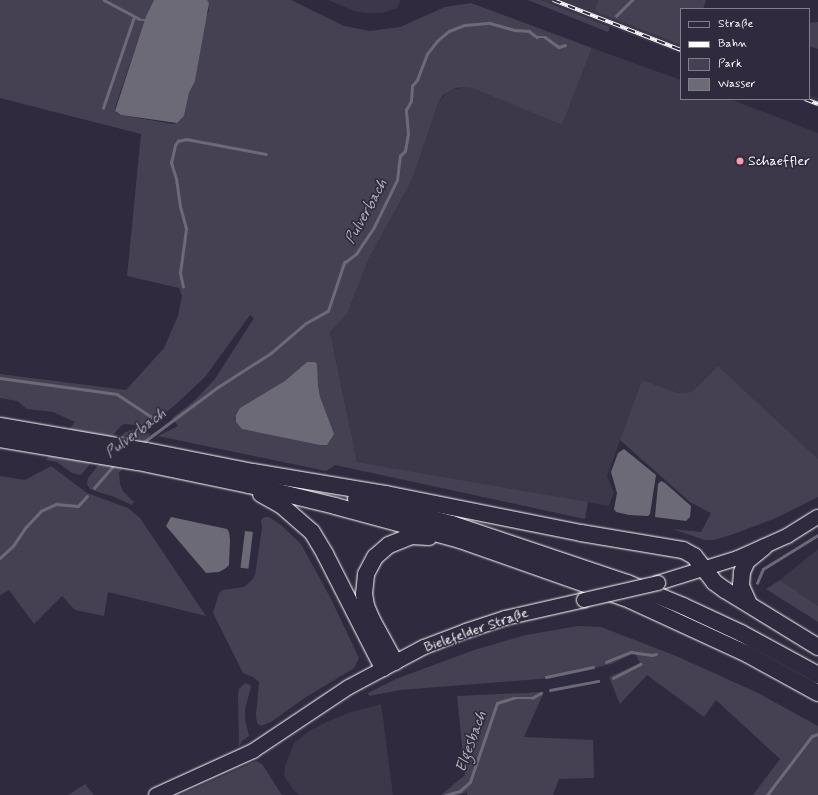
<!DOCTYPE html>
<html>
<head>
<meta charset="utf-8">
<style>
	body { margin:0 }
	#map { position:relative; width:818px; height:795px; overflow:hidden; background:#2f2a3d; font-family:Mynerve,sans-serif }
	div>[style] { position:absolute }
	.built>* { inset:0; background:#3c3749 }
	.green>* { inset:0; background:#464152 }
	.water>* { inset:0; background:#6d6a77; transform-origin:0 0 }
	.stream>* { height:2.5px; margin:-1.25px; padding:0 1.25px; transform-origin:1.25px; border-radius:1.25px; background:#6d6a77 }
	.roads { filter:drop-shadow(0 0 1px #fff) drop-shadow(0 0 1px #fff) }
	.major>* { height:14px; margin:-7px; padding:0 7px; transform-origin:7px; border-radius:7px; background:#2f2a3d }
	.highway>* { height:16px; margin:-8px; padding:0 8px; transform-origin:8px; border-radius:8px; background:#2f2a3d }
	.rail>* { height:4px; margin-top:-2px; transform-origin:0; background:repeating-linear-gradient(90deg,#2f2a3d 0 8px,#fff 0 16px); box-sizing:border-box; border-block:1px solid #fff }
	.bridges { filter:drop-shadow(0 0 1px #fff) drop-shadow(0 0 1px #fff) }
	.major-bridge>* { height:14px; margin:-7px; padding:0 7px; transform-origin:7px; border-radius:7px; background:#2f2a3d }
	.dots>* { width:11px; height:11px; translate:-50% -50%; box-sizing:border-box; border:2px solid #2f2a3d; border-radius:50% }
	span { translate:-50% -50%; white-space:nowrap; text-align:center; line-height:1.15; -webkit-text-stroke:3.5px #2f2a3d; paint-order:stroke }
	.poi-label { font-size:14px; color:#fff }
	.left { translate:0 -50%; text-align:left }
	.street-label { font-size:14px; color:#fff }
	.water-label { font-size:15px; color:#b6b4bb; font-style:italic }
	.legend { position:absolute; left:680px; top:8px; width:130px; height:92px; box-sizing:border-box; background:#2f2a3d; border:1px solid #827f8b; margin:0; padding:5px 7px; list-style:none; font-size:12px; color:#fff }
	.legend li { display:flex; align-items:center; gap:8px; height:20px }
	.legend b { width:20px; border:1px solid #827f8b }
</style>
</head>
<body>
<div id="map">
	<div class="built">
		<div style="clip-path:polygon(328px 0,401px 0,397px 8px,382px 13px,366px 13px,354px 11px)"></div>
		<div style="clip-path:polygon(541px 0,598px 0,594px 11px,681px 45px,681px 54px)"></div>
		<div style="clip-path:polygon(592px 48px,681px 80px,681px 99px,730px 99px,818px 133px,818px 459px,718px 366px,693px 391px,687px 393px,680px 393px,642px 380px,607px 476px,614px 492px,609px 506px,357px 462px,330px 332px,347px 314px,369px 258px,412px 180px,439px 101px,449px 91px,463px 87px,472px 88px,562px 125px)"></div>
		<div style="clip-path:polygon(809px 95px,818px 98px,818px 107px,797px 99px,809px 99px)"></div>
		<div style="clip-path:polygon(818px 549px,818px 606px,780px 580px)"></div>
		<div style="clip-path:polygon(381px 704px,393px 795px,299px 795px,292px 788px,284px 776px,285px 767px,294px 743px,309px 731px,327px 722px,348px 713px)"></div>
	</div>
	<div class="green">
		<div style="clip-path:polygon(0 0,154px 0,146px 16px,115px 108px,116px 113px,121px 115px,173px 124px,177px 123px,184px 116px,189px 93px,195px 81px,206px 16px,209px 11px,207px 0,291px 0,344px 26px,370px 31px,400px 27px,445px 7px,471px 3px,592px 48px,562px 125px,472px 88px,463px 87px,456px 88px,443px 95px,439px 101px,412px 180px,369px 258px,347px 314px,330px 332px,357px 462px,588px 502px,585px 519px,335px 465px,326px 471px,158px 436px,178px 426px,172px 418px,194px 401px,215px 379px,254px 318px,250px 315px,205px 377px,174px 406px,150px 424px,145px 426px,124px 424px,119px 428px,81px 475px,72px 473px,57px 462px,46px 460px,75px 422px,53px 412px,27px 409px,17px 401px,0 398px,0 374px,126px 390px,164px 348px,178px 316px,182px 296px,179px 288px,127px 276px,141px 134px,0 98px)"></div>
		<div style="clip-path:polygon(528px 0,541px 0,610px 27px,608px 32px)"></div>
		<div style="clip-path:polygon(598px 0,706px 0,703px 9px,681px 9px,681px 45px,594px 11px)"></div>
		<div style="clip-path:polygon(818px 22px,818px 49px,809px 46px,809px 23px)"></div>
		<div style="clip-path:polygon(718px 366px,818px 459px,818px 497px,776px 518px,734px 534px,714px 540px,705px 540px,672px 529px,701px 532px,711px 513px,690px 502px,620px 440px,642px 380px,679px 393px,687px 393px,693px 391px)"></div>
		<div style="clip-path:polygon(131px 430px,151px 434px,119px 473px,120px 484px,123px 491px,134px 502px,132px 505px,112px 496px,95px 491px,90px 489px,87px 484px,88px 478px,124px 433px)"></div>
		<div style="clip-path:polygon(51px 466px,87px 493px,128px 508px,140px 518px,206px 616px,108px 592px,104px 616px,75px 610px,62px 596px,34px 624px,9px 590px,0 595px,0 476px,25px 480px)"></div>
		<div style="clip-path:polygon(264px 517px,269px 517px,281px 525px,301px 544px,331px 599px,359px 658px,354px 668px,303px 699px,271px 722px,261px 726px,257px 723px,256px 715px,259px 682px,253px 677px,243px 673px,213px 613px,219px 593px,223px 590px,244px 587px,252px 580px,255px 575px,262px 528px,261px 520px)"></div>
		<div style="clip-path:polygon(780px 580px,818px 606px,818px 622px,766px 589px)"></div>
		<div style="clip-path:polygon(578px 626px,601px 627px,676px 656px,758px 693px,818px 726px,818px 795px,753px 795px,780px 759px,716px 700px,704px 717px,647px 675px,620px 704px,609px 677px,640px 663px,635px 653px,611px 664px,551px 678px,400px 690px,369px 696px,368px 693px,396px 679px,474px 650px,526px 635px)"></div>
		<div style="clip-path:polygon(245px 683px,250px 685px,251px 687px,245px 709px,245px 719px,249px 736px,242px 741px,239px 747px,238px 694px,239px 689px)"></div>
		<div style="clip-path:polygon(544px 692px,524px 737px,593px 740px,594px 778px,559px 779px,553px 795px,467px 795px,467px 792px,458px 795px,441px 795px,465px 775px,457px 696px)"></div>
		<div style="clip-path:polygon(256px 761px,262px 764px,282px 795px,180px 795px)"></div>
		<div style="clip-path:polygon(85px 784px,94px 795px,68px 795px)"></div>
	</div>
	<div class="water">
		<div style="clip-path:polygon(154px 0,207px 0,209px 3px,195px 81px,189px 93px,184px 116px,177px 123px,121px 115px,115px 111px,146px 16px)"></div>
		<div style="clip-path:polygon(307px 362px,315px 362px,317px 364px,318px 386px,320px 397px,334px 434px,327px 445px,320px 445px,242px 429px,236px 422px,236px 415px,240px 408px,285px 381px)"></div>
		<div style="clip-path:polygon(624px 449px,656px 475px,650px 514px,648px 516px,629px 515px,616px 512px,614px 509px,617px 493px,611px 472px,618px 453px)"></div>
		<div style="clip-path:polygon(661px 481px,665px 483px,691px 506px,690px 517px,686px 521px,655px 517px,658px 484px)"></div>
		<div style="clip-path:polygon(171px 517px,227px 529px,229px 532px,230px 540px,229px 565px,226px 568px,219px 572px,206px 573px,166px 526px)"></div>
		<div style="left:245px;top:531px;width:8px;height:37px;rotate:7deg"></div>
	</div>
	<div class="stream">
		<div style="left:104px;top:0;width:40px;rotate:28deg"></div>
		<div style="left:616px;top:16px;width:23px;rotate:-45deg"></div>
		<div style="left:142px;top:20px;width:3px"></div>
		<div style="left:103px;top:108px;width:96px;rotate:-71.2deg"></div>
		<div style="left:183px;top:287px;width:14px;rotate:-102deg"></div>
		<div style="left:180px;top:273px;width:44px;rotate:-82.2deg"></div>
		<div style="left:186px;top:229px;width:23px;rotate:-105deg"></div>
		<div style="left:180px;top:207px;width:28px;rotate:-98deg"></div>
		<div style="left:176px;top:179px;width:17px;rotate:-107deg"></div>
		<div style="left:171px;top:163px;width:18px;rotate:-77deg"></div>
		<div style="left:175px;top:145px;width:5px;rotate:-53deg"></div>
		<div style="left:178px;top:141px;width:8px;rotate:-14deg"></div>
		<div style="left:186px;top:139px;width:81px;rotate:10.6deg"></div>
		<div style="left:0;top:378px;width:118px;rotate:7.8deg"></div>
		<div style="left:117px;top:394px;width:45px;rotate:33.3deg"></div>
		<div style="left:141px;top:444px;width:96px;rotate:-36.5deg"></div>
		<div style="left:218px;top:387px;width:63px;rotate:-32.7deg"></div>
		<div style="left:271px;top:353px;width:46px;rotate:-40.6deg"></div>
		<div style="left:306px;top:323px;width:25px;rotate:-29deg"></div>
		<div style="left:328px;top:311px;width:51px;rotate:-71.6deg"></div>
		<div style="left:344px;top:263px;width:15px;rotate:-37deg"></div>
		<div style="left:356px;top:254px;width:32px;rotate:-56deg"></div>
		<div style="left:374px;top:227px;width:52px;rotate:-63.9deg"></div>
		<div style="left:397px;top:180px;width:24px;rotate:-83deg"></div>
		<div style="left:400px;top:156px;width:7px;rotate:-45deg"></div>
		<div style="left:405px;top:151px;width:17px;rotate:-80deg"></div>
		<div style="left:408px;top:134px;width:24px;rotate:-95deg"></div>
		<div style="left:406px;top:110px;width:10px;rotate:-61deg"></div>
		<div style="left:411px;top:101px;width:15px;rotate:-86deg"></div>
		<div style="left:412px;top:86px;width:8px;rotate:-50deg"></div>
		<div style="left:417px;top:80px;width:28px;rotate:-69deg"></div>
		<div style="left:427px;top:54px;width:16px;rotate:-52deg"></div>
		<div style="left:437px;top:41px;width:16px;rotate:-40deg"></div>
		<div style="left:449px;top:31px;width:17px;rotate:-21deg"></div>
		<div style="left:465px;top:25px;width:25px;rotate:-5deg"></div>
		<div style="left:490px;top:23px;width:26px;rotate:16deg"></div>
		<div style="left:515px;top:30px;width:14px;rotate:4deg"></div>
		<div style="left:529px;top:31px;width:10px;rotate:37deg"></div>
		<div style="left:537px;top:37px;width:8px"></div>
		<div style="left:545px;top:37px;width:17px;rotate:36deg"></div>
		<div style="left:559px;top:47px;width:6px;rotate:-18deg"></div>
		<div style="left:94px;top:488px;width:32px;rotate:-49deg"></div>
		<div style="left:0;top:558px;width:18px;rotate:-43deg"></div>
		<div style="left:13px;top:546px;width:23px;rotate:-56deg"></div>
		<div style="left:26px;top:527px;width:22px;rotate:-47deg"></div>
		<div style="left:41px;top:511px;width:17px;rotate:-25deg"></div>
		<div style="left:56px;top:504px;width:22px;rotate:5deg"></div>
		<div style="left:78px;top:506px;width:13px;rotate:-48deg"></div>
		<div style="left:757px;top:583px;width:15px;rotate:-67deg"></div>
		<div style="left:763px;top:569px;width:65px;rotate:-31.7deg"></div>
		<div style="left:606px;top:662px;width:27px;rotate:-22deg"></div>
		<div style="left:631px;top:652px;width:21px;rotate:8deg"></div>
		<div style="left:652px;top:655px;width:4px;rotate:-14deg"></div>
		<div style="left:546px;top:677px;width:48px;rotate:-12deg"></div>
		<div style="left:613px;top:678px;width:31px;rotate:-27deg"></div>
		<div style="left:550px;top:690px;width:49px;rotate:-10.6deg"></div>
		<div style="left:446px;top:795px;width:15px;rotate:-16deg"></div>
		<div style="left:460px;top:791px;width:13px;rotate:-42deg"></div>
		<div style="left:470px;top:782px;width:83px;rotate:-71.1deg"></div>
		<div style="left:497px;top:703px;width:17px;rotate:-17deg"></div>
		<div style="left:513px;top:698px;width:19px"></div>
		<div style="left:532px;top:698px;width:10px;rotate:-29deg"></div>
		<div style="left:767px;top:795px;width:74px;rotate:-52.7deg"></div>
		<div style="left:812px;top:736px;width:6px;rotate:-18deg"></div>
	</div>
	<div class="roads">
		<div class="major">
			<div style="left:658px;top:583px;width:84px;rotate:-17.4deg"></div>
			<div style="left:738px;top:558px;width:54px;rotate:-24.2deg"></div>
			<div style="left:787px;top:536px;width:36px;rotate:-32deg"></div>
			<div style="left:156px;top:795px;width:107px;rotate:-24.4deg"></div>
			<div style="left:253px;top:751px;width:115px;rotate:-33.7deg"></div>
			<div style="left:349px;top:687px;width:85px;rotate:-28.1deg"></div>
			<div style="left:424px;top:647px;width:45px;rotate:-20.9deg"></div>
			<div style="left:466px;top:631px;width:41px;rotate:-18.4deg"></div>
			<div style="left:505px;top:618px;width:81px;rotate:-12.8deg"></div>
		</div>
		<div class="highway">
			<div style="left:0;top:426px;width:149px;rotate:9.7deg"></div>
			<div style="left:147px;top:451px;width:108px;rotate:11.2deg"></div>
			<div style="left:253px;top:472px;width:135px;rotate:9.4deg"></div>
			<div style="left:386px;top:494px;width:199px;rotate:11.3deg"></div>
			<div style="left:581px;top:533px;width:103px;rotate:9.5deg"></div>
			<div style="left:683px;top:550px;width:13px;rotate:29deg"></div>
			<div style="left:694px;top:556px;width:33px;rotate:52deg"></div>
			<div style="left:714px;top:582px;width:14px;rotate:36deg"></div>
			<div style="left:725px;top:590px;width:109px;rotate:31.5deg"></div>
			<div style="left:0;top:439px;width:140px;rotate:9.5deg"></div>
			<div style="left:138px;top:462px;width:113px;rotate:11.7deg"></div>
			<div style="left:249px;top:485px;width:89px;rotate:13.7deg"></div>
			<div style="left:335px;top:506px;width:130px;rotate:15.2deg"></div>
			<div style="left:460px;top:540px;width:180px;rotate:19.4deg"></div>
			<div style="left:630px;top:600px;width:129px;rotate:24.8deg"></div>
			<div style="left:747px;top:654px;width:81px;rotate:28.8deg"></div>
			<div style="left:261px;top:494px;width:23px;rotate:29deg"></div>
			<div style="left:281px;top:505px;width:41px;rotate:41.1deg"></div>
			<div style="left:312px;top:532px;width:26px;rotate:59deg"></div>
			<div style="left:325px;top:554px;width:128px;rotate:63deg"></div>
			<div style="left:356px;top:499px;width:99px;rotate:14.6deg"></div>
			<div style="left:452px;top:524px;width:185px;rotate:18.6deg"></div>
			<div style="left:627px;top:583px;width:61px;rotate:22.3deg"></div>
			<div style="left:683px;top:606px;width:64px;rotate:25deg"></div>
			<div style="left:741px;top:633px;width:88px;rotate:28.6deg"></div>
			<div style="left:749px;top:604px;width:20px;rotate:-114deg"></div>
			<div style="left:741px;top:586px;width:14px;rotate:-86deg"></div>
			<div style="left:742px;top:572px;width:12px;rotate:-66deg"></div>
			<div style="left:747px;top:561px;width:22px;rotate:-39deg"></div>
			<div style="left:395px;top:662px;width:48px;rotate:-118.7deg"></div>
			<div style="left:372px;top:620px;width:15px;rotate:-113deg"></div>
			<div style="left:366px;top:606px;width:12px;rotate:-99deg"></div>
			<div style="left:364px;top:594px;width:20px;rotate:-84deg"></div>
			<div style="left:366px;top:574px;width:19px;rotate:-62deg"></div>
			<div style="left:375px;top:557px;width:18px;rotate:-41deg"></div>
			<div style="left:389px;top:545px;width:24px;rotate:-22deg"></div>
			<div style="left:411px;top:536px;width:18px;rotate:3deg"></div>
		</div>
	</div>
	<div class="rail">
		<div style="left:553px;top:0;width:137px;rotate:21.3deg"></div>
		<div style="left:805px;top:99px;width:14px;rotate:21deg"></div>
	</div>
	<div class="bridges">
		<div class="major-bridge">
			<div style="left:584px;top:600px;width:76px;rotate:-12.9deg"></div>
		</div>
	</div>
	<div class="dots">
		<div style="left:740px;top:161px;background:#ff9aa2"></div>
	</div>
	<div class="poi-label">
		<span class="left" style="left:748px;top:161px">Schaeffler</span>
	</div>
	<div class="street-label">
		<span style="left:476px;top:630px;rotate:-19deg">Bielefelder Straße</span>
	</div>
	<div class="water-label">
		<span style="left:367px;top:212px;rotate:-61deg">Pulverbach</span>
		<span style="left:136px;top:434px;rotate:-37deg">Pulverbach</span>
		<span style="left:472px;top:742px;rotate:-70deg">Elgesbach</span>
	</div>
	<ul class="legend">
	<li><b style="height:5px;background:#2f2a3d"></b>Straße</li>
	<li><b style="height:5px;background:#fff"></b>Bahn</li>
	<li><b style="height:11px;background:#464152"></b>Park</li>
	<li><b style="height:11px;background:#6d6a77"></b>Wasser</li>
	</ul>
</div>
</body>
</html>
